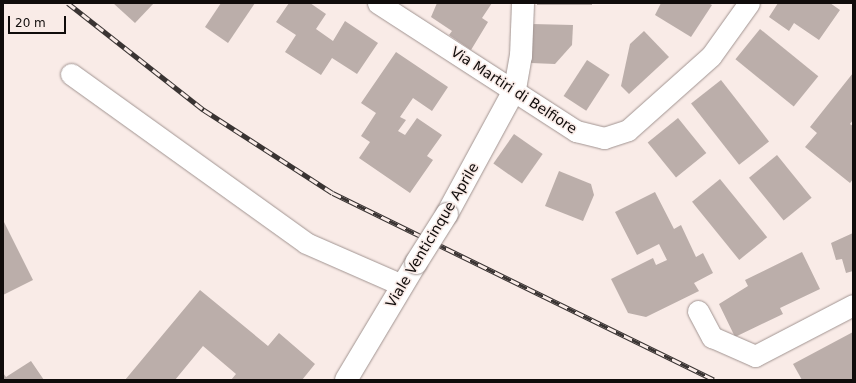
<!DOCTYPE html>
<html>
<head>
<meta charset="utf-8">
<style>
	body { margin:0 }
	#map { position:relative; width:856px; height:383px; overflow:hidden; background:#f9ebe7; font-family:"DejaVu Sans",sans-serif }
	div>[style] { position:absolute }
	.building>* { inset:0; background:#bbaeaa; transform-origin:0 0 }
	.roads { filter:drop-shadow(0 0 1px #a19491) drop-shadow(0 0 1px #a19491) }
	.street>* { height:21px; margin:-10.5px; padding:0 10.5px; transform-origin:10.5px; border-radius:10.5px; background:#fff }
	.secondary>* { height:22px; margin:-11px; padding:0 11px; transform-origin:11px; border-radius:11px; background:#fff }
	.rail>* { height:4.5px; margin-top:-2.25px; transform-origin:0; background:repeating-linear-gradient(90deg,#f9ebe7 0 9px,#3a3433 0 18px); box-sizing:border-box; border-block:1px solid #3a3433 }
	.bridges { filter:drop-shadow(0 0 1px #a19491) drop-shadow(0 0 1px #a19491) }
	.secondary-bridge>* { height:22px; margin:-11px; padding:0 11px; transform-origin:11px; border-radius:11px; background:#fff }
	span { translate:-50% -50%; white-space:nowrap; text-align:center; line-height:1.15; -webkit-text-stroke:3px #f9ebe7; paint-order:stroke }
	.street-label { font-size:14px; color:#100c0b }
	.frame { position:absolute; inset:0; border:4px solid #100c0b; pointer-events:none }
	.scale { position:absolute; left:8px; top:16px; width:58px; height:18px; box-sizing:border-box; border:2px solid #100c0b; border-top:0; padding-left:5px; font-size:12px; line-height:14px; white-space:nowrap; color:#100c0b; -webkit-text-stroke:3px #f9ebe7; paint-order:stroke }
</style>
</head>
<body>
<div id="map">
	<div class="building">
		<div style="clip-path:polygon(113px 3px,154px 3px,135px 23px)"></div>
		<div style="clip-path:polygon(221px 3px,255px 3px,228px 43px,205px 27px)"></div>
		<div style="clip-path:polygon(289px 3px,310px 3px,326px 14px,316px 29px,333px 41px,345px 21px,378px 43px,357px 74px,332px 58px,321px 75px,285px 52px,296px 35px,276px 22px)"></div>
		<div style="clip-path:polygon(437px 3px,492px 3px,482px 18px,488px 22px,471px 50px,449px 35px,452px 31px,431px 17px)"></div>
		<div style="left:537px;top:3px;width:55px;height:2px"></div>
		<div style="clip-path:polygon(661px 3px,708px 3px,712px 5px,691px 37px,655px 15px)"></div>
		<div style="clip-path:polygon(778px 3px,830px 3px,840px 10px,819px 40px,794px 23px,789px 31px,769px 17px)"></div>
		<div style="clip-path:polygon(532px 24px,573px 25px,572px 45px,555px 64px,531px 63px)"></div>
		<div style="left:760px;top:29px;width:75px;height:39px;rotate:39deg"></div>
		<div style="clip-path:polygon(644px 31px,669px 57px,629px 94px,621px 86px,630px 44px)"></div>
		<div style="clip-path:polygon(396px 52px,448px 87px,432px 111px,413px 98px,400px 117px,406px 120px,398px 131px,405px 135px,417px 118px,442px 135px,427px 156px,433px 160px,410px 193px,359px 158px,370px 142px,361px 136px,376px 113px,361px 103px)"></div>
		<div style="left:587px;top:60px;width:27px;height:43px;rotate:33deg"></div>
		<div style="clip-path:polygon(853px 73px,853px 120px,850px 124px,853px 126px,853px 179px,850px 183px,805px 147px,817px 133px,810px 127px)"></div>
		<div style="left:721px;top:80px;width:78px;height:38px;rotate:52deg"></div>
		<div style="left:678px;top:118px;width:45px;height:39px;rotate:51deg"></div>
		<div style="left:514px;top:134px;width:35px;height:36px;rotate:35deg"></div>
		<div style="left:777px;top:155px;width:55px;height:36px;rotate:51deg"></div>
		<div style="clip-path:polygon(559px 171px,591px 184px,594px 195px,583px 221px,545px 206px)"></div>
		<div style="left:720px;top:179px;width:75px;height:36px;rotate:51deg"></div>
		<div style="clip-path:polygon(655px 192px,674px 229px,681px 225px,696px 257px,703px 253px,713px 273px,694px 283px,699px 291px,646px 317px,628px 313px,611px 279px,653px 258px,656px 265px,667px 260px,659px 244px,637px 255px,615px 212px)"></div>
		<div style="clip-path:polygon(3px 220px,33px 280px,3px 295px)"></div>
		<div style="clip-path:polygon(853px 233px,853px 271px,846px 273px,842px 259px,836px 260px,831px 243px)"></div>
		<div style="clip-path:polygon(802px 252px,820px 289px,780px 308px,783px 314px,735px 337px,719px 304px,748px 286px,745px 280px)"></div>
		<div style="clip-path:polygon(200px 290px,268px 346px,279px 333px,315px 364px,302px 380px,231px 380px,236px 374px,203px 346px,175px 380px,125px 380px)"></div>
		<div style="clip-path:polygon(853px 332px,853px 380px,802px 380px,793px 364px)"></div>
		<div style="clip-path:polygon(31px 361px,44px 380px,3px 380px,3px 373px,6px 377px)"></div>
	</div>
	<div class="roads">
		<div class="street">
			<div style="left:378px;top:3px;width:236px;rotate:32.9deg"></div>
			<div style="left:576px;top:131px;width:29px;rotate:14deg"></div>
			<div style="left:604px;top:138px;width:25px;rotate:-18deg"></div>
			<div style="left:628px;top:130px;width:111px;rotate:-41.7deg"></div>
			<div style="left:711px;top:56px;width:65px;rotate:-54.4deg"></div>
			<div style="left:71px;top:74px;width:289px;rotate:35.7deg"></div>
			<div style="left:306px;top:243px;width:105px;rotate:23.6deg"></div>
			<div style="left:698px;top:311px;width:30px;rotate:62deg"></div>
			<div style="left:712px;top:337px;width:47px;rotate:23.8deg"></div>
			<div style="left:755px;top:356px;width:110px;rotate:-27.5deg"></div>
		</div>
		<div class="secondary">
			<div style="left:447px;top:214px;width:142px;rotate:-61.5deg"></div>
			<div style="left:515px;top:89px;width:34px;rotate:-80deg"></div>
			<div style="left:521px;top:56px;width:53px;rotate:-87.8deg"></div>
			<div style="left:346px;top:380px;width:136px;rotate:-59.1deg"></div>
		</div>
	</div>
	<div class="rail">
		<div style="left:68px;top:3px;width:173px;rotate:38.2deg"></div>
		<div style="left:204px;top:110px;width:153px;rotate:32.8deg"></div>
		<div style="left:333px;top:193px;width:424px;rotate:26.1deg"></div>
	</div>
	<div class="bridges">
		<div class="secondary-bridge">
			<div style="left:416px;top:263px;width:58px;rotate:-57.7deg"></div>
		</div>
	</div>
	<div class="street-label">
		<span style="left:514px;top:90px;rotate:33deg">Via Martiri di Belfiore</span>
		<span style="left:432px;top:235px;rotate:-59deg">Viale Venticinque Aprile</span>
	</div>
	<div class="frame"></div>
	<div class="scale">20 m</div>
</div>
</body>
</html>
